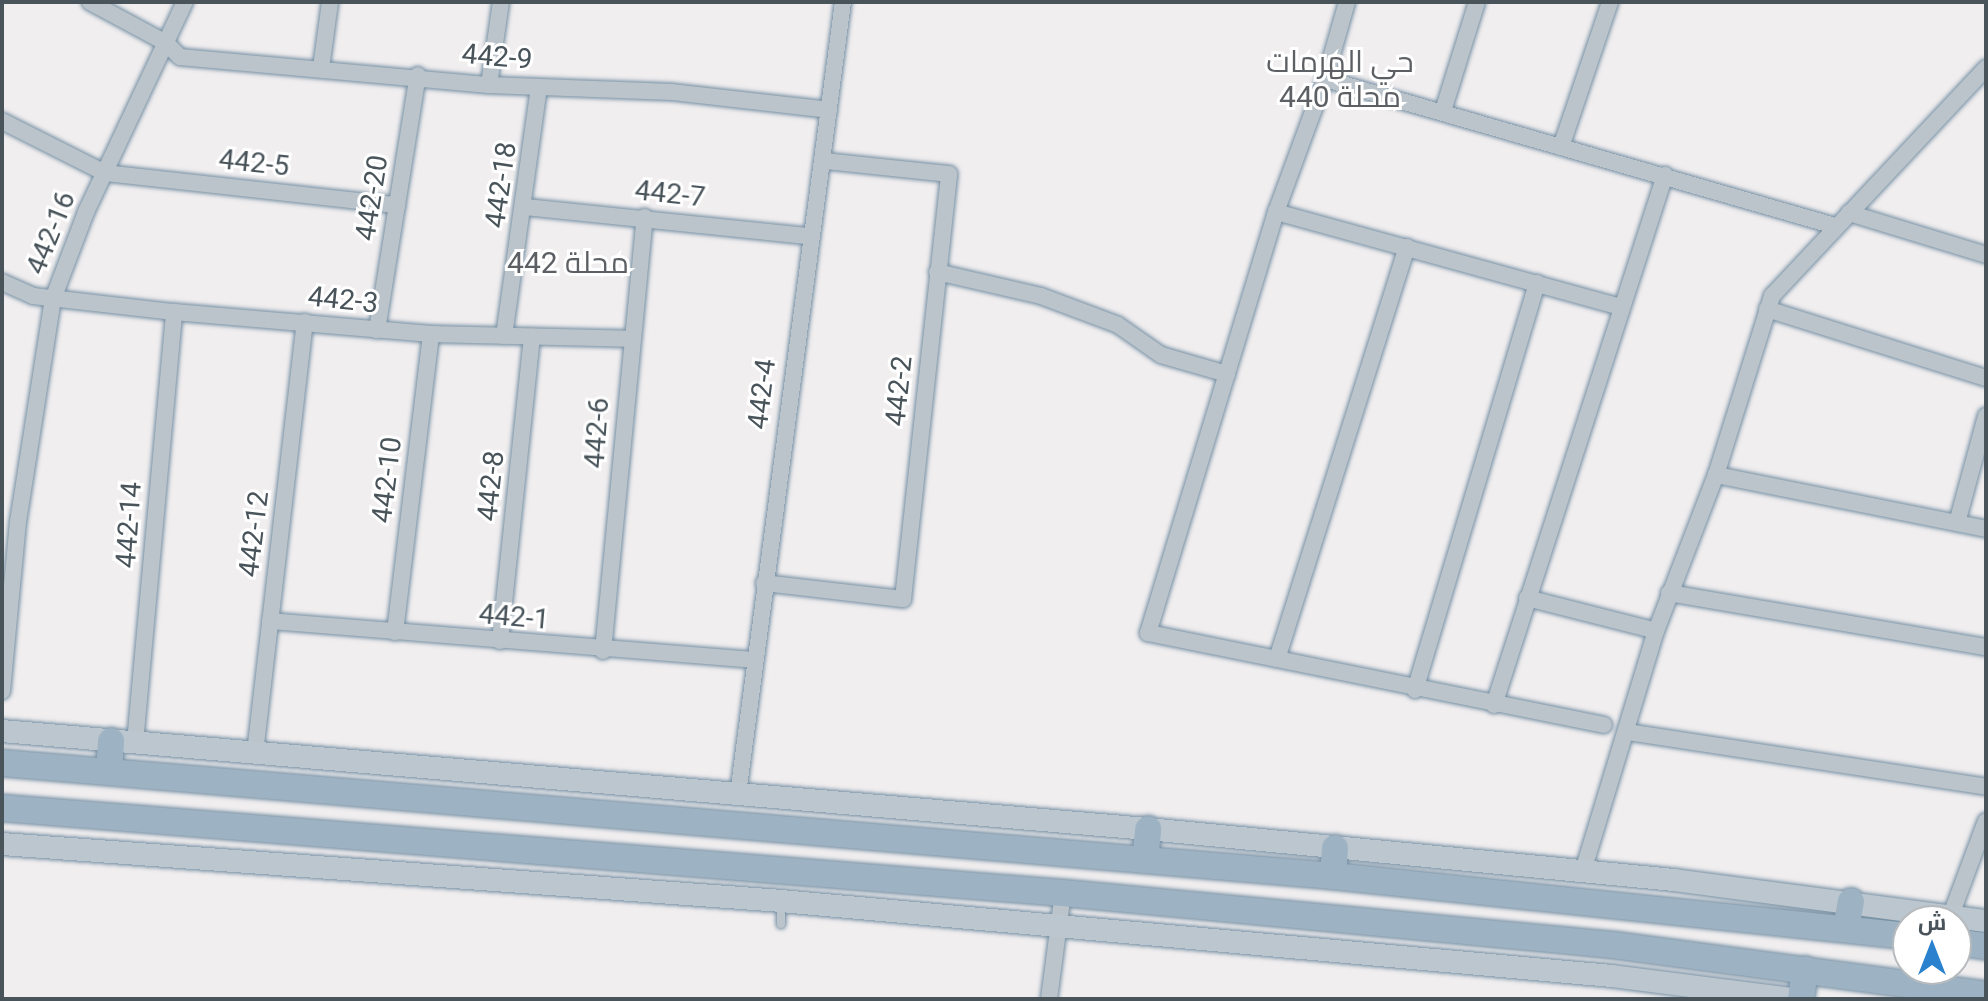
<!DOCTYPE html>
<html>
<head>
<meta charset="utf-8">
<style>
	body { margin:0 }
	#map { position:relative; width:1988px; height:1001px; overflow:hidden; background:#f1eeef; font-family:Roboto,Cairo,sans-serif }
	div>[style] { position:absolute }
	.roads { filter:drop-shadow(0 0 2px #7690a4) drop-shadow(0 0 2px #7690a4) }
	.service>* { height:8px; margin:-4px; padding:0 4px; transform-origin:4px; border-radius:4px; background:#bbc4ca }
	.minor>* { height:16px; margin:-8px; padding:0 8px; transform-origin:8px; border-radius:8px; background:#bbc4ca }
	.secondary>* { height:22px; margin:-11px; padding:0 11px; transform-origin:11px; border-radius:11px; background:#bcc6ce }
	.trunk>* { height:26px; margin:-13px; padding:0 13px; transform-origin:13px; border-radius:13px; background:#9db2c2 }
	span { translate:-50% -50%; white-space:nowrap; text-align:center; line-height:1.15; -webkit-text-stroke:6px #fff; paint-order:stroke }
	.street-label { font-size:28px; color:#48535a }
	.neighbourhood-label { font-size:30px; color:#5c5f63 }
	.frame { position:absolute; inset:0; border:4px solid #48535a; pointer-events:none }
	.north { position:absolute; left:1892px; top:905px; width:80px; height:80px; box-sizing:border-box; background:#fff; border:2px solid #b6babd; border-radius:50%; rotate:0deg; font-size:22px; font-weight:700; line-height:32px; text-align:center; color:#48535a }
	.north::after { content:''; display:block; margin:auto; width:28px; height:36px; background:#2a82cf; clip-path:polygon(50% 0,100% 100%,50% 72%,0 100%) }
</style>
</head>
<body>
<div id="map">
	<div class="roads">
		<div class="service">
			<div style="left:781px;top:901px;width:23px;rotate:90deg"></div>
		</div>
		<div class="minor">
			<div style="left:90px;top:2px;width:86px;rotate:28.3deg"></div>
			<div style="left:166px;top:43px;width:20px;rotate:45deg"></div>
			<div style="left:180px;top:57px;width:310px;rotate:5.2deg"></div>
			<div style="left:489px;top:85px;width:183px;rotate:2.2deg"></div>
			<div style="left:672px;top:92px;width:158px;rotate:6.5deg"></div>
			<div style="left:1347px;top:2px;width:80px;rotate:105.9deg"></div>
			<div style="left:1325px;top:79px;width:142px;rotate:110.2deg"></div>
			<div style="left:1276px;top:212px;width:440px;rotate:106.9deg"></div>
			<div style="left:1148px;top:633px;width:465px;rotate:11.4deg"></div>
			<div style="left:321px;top:68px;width:67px;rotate:-82.2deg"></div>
			<div style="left:1325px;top:79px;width:531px;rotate:16.08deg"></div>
			<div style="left:489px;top:85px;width:84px;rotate:-81.8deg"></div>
			<div style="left:1443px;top:111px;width:114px;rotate:-72.7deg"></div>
			<div style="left:2px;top:121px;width:115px;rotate:26.8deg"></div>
			<div style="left:105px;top:173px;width:294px;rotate:6.3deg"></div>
			<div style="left:1561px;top:147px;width:153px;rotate:-71.3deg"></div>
			<div style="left:526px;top:207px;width:284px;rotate:5.9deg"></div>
			<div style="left:1276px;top:212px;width:358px;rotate:15.4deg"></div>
			<div style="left:1849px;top:213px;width:143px;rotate:17deg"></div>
			<div style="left:937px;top:272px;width:107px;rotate:13deg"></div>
			<div style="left:1041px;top:296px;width:82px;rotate:20.6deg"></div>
			<div style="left:1118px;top:325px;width:52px;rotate:34.9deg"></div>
			<div style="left:1161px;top:355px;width:69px;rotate:16.1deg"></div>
			<div style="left:2px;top:282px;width:34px;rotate:24deg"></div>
			<div style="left:33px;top:296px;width:142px;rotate:6.5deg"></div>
			<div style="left:174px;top:312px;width:258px;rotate:4.9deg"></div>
			<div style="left:431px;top:334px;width:198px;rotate:1.4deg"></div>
			<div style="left:1767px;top:309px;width:230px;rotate:17.5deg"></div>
			<div style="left:377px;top:330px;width:258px;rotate:-80.9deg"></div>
			<div style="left:504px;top:336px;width:250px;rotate:-82deg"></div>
			<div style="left:1716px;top:475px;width:275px;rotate:11.3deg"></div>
			<div style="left:1957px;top:523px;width:111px;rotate:-74.8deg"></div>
			<div style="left:764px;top:583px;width:140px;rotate:6.6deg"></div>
			<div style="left:903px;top:599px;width:427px;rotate:-83.8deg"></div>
			<div style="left:949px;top:174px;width:125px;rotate:-174deg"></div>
			<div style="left:1669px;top:593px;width:322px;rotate:9.7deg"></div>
			<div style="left:1527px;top:598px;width:133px;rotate:14.3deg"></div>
			<div style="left:270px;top:621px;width:486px;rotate:4.6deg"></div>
			<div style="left:395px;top:632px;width:300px;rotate:-83.1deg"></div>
			<div style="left:500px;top:641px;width:306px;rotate:-84deg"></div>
			<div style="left:603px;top:651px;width:436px;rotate:-84.5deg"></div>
			<div style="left:1277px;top:659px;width:432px;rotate:-72.5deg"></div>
			<div style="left:1415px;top:690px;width:425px;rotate:-73.3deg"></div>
			<div style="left:2px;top:691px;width:170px;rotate:-84.6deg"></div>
			<div style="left:18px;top:522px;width:226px;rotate:-81.1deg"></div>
			<div style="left:53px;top:299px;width:93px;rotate:-69.2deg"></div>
			<div style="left:86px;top:212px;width:232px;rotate:-64.8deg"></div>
			<div style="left:1494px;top:705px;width:557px;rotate:-72.12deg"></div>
			<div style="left:1628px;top:732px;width:362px;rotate:8.7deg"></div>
			<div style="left:135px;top:743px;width:433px;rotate:-84.8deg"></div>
			<div style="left:255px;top:753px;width:434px;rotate:-83.4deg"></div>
			<div style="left:738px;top:794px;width:799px;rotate:-82.45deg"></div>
			<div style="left:1583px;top:871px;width:251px;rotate:-73.1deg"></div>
			<div style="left:1656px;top:631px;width:167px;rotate:-69deg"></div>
			<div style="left:1716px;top:475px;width:188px;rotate:-72.6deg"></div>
			<div style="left:1772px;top:296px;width:313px;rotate:-46.8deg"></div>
			<div style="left:1951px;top:915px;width:100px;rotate:-69.6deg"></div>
			<div style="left:1049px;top:999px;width:107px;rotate:-82.5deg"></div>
		</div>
		<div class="secondary">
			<div style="left:2px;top:731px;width:1150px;rotate:4.89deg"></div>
			<div style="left:1148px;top:829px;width:528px;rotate:5.54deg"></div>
			<div style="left:1674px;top:880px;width:315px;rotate:7.5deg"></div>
			<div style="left:2px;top:844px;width:781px;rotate:4.18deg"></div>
			<div style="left:781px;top:901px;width:834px;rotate:5.16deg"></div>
			<div style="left:1612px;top:976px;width:180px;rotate:7.3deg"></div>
		</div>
		<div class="trunk">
			<div style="left:2px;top:763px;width:1336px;rotate:4.85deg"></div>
			<div style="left:1333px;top:876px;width:578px;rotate:5.96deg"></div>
			<div style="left:109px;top:771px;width:30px;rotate:-86deg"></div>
			<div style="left:2px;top:808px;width:1064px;rotate:4.58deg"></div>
			<div style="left:1063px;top:893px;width:552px;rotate:5.4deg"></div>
			<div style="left:1613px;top:945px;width:376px;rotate:7.6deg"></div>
			<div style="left:1145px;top:860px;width:31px;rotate:-84deg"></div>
			<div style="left:1333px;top:876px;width:28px;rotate:-86deg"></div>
			<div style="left:1846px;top:929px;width:28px;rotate:-80deg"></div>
			<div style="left:1956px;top:942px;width:30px;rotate:8deg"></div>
			<div style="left:1801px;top:999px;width:30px;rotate:-82deg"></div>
		</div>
	</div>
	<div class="street-label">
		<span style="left:497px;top:57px;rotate:5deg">442-9</span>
		<span style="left:254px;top:163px;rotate:6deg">442-5</span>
		<span style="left:501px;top:185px;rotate:-82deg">442-18</span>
		<span style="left:670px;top:194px;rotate:6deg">442-7</span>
		<span style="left:372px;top:198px;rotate:-81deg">442-20</span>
		<span style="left:51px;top:233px;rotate:-68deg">442-16</span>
		<span style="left:343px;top:300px;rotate:6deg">442-3</span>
		<span style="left:899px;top:391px;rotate:-84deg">442-2</span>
		<span style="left:762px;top:394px;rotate:-83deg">442-4</span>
		<span style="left:597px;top:433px;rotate:-86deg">442-6</span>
		<span style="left:387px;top:480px;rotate:-83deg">442-10</span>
		<span style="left:491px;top:486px;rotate:-84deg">442-8</span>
		<span style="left:129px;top:525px;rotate:-86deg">442-14</span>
		<span style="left:254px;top:534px;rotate:-83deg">442-12</span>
		<span style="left:514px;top:617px;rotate:5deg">442-1</span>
	</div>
	<div class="neighbourhood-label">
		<span style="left:1340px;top:79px">حي الهرمات<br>محلة 440</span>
		<span style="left:568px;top:263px">محلة 442</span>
	</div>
	<div class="frame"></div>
	<div class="north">ش</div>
</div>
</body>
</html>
